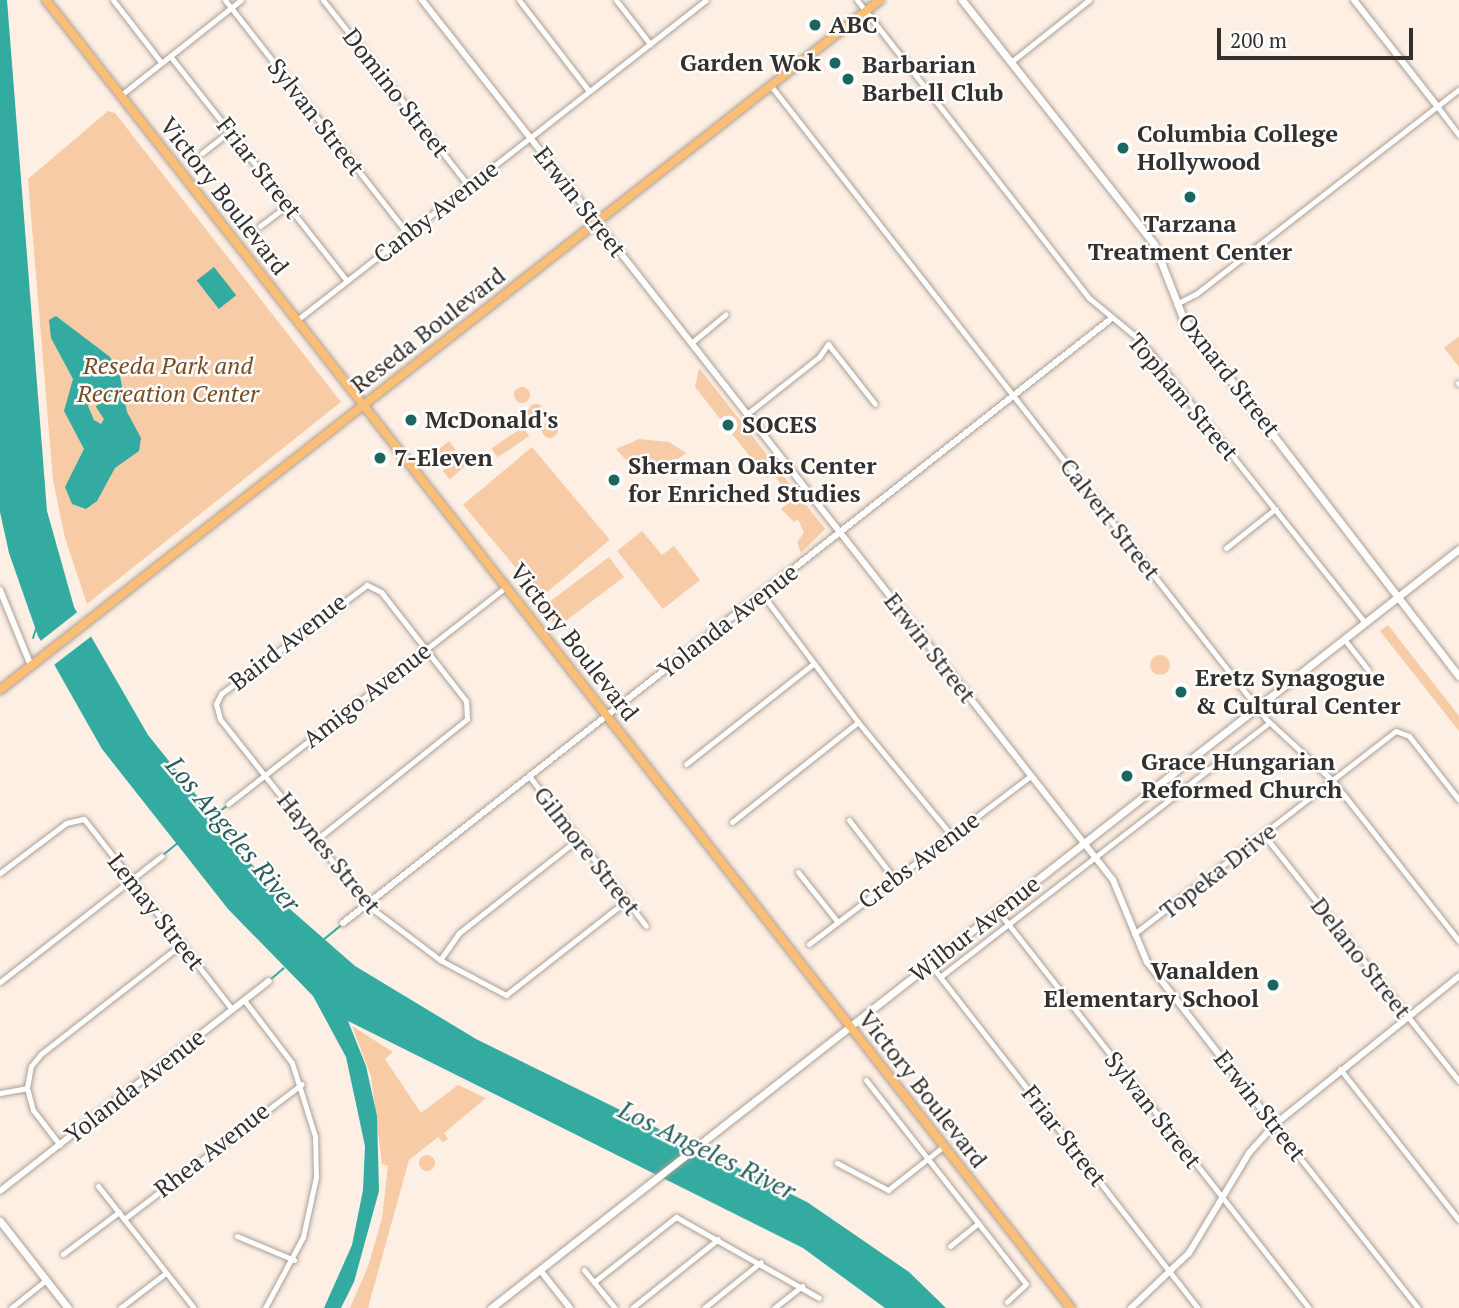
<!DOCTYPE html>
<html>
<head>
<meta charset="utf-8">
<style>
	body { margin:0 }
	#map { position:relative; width:1459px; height:1308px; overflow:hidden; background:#fdefe4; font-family:"PT Serif",serif }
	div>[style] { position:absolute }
	.green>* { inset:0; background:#f7cba5; transform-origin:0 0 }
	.round { border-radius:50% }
	.water>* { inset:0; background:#33aba0; transform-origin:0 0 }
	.pier>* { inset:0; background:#fdefe4 }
	.stream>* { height:2px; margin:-1px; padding:0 1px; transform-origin:1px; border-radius:1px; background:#33aba0 }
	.roads { filter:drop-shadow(0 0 2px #ac9f94) drop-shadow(0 0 2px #ac9f94) }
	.minor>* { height:5px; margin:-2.5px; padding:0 2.5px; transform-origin:2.5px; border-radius:2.5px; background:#fff }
	.tertiary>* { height:6px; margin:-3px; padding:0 3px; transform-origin:3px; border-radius:3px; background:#fff }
	.secondary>* { height:7px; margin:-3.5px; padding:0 3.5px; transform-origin:3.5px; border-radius:3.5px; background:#fff }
	.primary>* { height:8px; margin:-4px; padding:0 4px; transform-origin:4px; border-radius:4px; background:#fabe77 }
	.dots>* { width:19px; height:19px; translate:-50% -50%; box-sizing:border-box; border:4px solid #fff; border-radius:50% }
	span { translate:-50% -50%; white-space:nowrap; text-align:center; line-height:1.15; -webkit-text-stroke:5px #fff; paint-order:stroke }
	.poi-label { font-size:24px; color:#35302c; font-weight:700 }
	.left { translate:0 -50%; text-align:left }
	.right { translate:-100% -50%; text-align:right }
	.street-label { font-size:24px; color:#35302c }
	.park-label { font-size:24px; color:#784d24; font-style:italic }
	.water-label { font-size:26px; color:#2d5e59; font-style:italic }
	.scale { position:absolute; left:1217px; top:28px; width:196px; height:32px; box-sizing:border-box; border:4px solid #35302c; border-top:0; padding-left:9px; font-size:21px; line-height:24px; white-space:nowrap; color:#35302c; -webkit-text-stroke:5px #fff; paint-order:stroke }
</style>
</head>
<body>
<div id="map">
	<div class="green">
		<div style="clip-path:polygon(108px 111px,115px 113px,341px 402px,87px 604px,65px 538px,53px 480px,28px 179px)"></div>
		<div style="clip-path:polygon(1459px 336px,1459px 367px,1444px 348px)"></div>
		<div style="clip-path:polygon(699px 368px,825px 529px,801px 553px,797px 542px,804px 533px,798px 519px,794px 522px,781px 509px,793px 499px,772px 473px,767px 478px,695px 387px)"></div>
		<div class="round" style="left:514px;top:387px;width:16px;height:16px"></div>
		<div class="round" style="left:528px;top:404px;width:16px;height:16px"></div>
		<div class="round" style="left:542px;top:422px;width:16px;height:16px"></div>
		<div style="left:523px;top:427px;width:11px;height:38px;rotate:56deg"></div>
		<div style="clip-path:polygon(639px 439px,669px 442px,686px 453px,661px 472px,650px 465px,639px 474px,616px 449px)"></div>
		<div style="left:449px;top:441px;width:11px;height:23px;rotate:52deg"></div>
		<div style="left:532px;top:447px;width:121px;height:90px;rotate:50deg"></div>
		<div style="left:460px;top:456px;width:11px;height:23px;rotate:49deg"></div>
		<div style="clip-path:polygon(642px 531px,662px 555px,674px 546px,700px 580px,663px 609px,617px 551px)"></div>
		<div style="left:609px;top:557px;width:25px;height:84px;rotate:53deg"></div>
		<div style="clip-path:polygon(1388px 625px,1459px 716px,1459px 731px,1380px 631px)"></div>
		<div class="round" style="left:1150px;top:655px;width:20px;height:20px"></div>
		<div style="clip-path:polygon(352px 1026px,393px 1052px,385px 1059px,421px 1113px,458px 1085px,486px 1098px,444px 1133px,448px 1139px,443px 1142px,438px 1137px,409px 1160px,368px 1308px,350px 1308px,369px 1264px,382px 1218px,388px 1166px,382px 1164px,371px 1076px)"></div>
		<div class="round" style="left:419px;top:1155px;width:16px;height:16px"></div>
	</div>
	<div class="water">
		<div style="clip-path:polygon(0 0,7px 0,47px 511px,74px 607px,148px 735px,283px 903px,355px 966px,476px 1039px,807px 1202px,909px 1272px,946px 1308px,885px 1308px,803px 1248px,348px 1021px,366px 1066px,377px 1116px,379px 1191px,354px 1282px,341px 1308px,324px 1308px,352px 1245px,363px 1190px,365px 1146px,346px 1057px,313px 996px,228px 909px,102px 749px,38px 636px,9px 553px,0 512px)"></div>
		<div style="left:214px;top:267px;width:36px;height:22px;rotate:52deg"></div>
		<div style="clip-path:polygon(evenodd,56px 316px,110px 357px,120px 376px,127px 412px,141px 438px,139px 451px,115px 468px,97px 501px,86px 509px,72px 504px,65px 487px,84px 449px,64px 411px,73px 379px,51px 338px,49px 320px,56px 316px,94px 392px,100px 398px,96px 407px,104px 419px,101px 424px,94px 420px,88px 406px,94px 392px)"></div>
	</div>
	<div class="pier">
		<div style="clip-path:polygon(80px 610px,93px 635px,50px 668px,38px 643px)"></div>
	</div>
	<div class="stream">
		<div style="left:33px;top:638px;width:9px;rotate:-72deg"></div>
		<div style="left:213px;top:816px;width:19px;rotate:-36deg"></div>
		<div style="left:163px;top:855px;width:19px;rotate:-39deg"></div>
		<div style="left:323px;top:940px;width:26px;rotate:-39deg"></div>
		<div style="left:270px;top:980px;width:18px;rotate:-41deg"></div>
	</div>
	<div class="roads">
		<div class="minor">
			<div style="left:113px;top:0;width:78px;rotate:52.3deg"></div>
			<div style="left:225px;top:0;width:297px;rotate:52deg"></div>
			<div style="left:323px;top:0;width:236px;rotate:51.9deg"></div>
			<div style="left:519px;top:0;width:115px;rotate:52.4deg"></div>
			<div style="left:616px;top:0;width:56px;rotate:52.3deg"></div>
			<div style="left:857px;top:0;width:378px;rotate:52.1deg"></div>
			<div style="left:1089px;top:298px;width:67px;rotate:39.6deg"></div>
			<div style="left:1141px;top:341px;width:360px;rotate:51.5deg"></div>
			<div style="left:170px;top:56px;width:286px;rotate:51.8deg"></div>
			<div style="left:1011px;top:62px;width:100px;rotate:-38.5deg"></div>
			<div style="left:771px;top:86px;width:804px;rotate:51.97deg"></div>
			<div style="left:1266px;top:719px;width:91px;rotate:42.8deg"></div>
			<div style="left:1333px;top:781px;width:204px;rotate:51.8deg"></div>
			<div style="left:121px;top:95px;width:153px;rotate:-38.4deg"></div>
			<div style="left:1437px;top:106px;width:36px;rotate:53deg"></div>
			<div style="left:202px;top:153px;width:36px;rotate:-38deg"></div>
			<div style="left:260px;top:226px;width:35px;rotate:-37deg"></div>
			<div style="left:1176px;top:304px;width:22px;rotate:-27deg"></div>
			<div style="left:1196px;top:294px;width:333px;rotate:-37.9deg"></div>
			<div style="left:297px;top:320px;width:519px;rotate:-38.04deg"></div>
			<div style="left:691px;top:343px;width:45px;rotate:-39.6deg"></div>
			<div style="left:1458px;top:383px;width:1px;rotate:45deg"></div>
			<div style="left:747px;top:414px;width:92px;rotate:-38.4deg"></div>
			<div style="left:819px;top:357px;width:16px;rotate:-55deg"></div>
			<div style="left:828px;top:344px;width:76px;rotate:51.9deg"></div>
			<div style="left:1226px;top:548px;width:63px;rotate:-38.5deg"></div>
			<div style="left:762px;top:594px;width:160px;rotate:53.1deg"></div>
			<div style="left:858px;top:722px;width:148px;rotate:50.5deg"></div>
			<div style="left:1344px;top:639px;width:39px;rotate:52deg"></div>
			<div style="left:686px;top:764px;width:162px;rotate:-38.2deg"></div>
			<div style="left:529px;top:776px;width:190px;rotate:52deg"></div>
			<div style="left:228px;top:804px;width:353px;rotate:-38deg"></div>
			<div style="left:849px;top:820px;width:73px;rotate:52.2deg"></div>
			<div style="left:732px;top:822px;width:161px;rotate:-38.4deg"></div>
			<div style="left:1264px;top:835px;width:314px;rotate:51.6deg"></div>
			<div style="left:316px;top:840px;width:193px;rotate:-38.7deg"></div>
			<div style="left:467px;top:719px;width:18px;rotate:-93deg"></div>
			<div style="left:466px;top:701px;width:138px;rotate:-127.9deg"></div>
			<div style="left:381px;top:592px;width:16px;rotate:-153deg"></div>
			<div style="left:367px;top:585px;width:182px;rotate:143.3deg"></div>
			<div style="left:221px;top:694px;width:11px;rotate:117deg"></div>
			<div style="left:216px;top:704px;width:16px;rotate:75deg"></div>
			<div style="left:220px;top:719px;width:236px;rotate:51.7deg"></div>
			<div style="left:366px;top:904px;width:93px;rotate:37.1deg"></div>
			<div style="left:440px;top:960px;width:75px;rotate:27.9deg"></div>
			<div style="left:506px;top:995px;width:152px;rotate:-38.1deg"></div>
			<div style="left:798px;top:872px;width:63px;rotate:51.5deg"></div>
			<div style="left:0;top:873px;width:83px;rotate:-37.1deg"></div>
			<div style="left:66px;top:823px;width:18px;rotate:-13deg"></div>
			<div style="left:84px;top:819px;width:241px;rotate:52.1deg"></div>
			<div style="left:998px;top:911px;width:504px;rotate:51.93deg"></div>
			<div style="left:1134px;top:934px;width:331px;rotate:-37.8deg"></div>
			<div style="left:1396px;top:731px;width:14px;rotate:21deg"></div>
			<div style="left:1409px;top:736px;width:81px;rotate:52deg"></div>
			<div style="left:809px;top:944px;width:278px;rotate:-37.2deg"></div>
			<div style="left:440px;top:960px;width:33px;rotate:-55deg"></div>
			<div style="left:459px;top:933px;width:152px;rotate:-38.3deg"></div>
			<div style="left:930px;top:964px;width:436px;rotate:52.1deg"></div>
			<div style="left:940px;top:977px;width:416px;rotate:-37.7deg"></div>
			<div style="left:0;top:982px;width:205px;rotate:-37.9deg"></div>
			<div style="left:244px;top:1000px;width:79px;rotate:52.7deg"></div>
			<div style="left:292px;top:1063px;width:77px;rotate:72.5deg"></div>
			<div style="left:315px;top:1136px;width:41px;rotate:88.6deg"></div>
			<div style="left:316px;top:1177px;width:61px;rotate:102.2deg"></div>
			<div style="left:303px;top:1237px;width:81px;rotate:118.2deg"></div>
			<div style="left:1340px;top:1069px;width:192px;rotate:51.8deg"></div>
			<div style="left:866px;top:1080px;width:259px;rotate:51.9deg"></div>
			<div style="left:1026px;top:1284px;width:26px;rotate:137deg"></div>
			<div style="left:27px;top:1088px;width:23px;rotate:75deg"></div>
			<div style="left:33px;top:1110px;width:44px;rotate:52.4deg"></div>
			<div style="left:0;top:1093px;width:27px;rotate:-10deg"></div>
			<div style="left:27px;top:1088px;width:22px;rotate:-80deg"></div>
			<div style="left:31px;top:1066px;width:16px;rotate:-50deg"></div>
			<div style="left:41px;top:1054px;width:179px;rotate:-38deg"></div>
			<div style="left:1274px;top:1125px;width:233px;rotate:51.8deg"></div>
			<div style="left:837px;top:1163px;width:58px;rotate:27.9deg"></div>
			<div style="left:888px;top:1190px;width:71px;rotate:-38.2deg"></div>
			<div style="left:98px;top:1186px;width:155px;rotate:51.8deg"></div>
			<div style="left:124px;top:1219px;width:223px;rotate:-37.2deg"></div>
			<div style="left:237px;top:1236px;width:62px;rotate:22.8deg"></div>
			<div style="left:950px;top:1246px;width:36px;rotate:-39deg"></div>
			<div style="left:63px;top:1254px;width:70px;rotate:-36.9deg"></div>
			<div style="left:584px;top:1270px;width:49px;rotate:50.8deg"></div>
			<div style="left:594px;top:1282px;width:105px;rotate:-38.4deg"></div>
			<div style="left:676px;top:1217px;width:164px;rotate:29.5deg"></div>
			<div style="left:11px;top:1308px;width:45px;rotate:-38.7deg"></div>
			<div style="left:120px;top:1308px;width:58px;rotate:-37.3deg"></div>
			<div style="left:632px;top:1308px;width:110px;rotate:-38.7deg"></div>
			<div style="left:704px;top:1308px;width:73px;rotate:-38.9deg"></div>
			<div style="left:774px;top:1308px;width:36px;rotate:-38deg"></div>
		</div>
		<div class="tertiary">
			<div style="left:422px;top:0;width:1119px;rotate:51.86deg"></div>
			<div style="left:1113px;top:880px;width:89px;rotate:67.5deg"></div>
			<div style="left:1147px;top:962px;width:207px;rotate:52.1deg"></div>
			<div style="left:1354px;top:0;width:135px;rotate:51.9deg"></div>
			<div style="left:0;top:590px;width:82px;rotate:67.8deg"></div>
			<div style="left:343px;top:923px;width:978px;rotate:-38.19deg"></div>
			<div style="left:0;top:1191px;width:341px;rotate:-38deg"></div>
			<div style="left:540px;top:1270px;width:48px;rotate:51.7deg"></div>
			<div style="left:1131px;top:1308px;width:80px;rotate:-43.5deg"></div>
			<div style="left:1189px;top:1253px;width:117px;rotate:-59deg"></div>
			<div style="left:1249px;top:1153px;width:38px;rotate:-48deg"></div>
			<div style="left:1274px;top:1125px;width:238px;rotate:-38.8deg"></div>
		</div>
		<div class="secondary">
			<div style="left:962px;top:0;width:310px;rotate:51.8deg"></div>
			<div style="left:1154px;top:244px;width:79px;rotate:68.6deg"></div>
			<div style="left:1183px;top:318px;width:452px;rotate:52.4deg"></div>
			<div style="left:0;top:1221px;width:110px;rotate:52deg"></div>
			<div style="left:491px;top:1308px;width:1230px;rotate:-38.1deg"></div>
		</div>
		<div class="primary">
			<div style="left:46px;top:0;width:1662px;rotate:51.92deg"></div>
			<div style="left:0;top:690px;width:1118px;rotate:-38.1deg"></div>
		</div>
	</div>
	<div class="dots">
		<div style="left:815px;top:25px;background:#1b665f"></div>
		<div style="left:835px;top:63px;background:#1b665f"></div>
		<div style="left:848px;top:79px;background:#1b665f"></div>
		<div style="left:1123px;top:148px;background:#1b665f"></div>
		<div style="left:1190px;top:197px;background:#1b665f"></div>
		<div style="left:411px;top:420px;background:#1b665f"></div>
		<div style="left:728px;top:425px;background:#1b665f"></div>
		<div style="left:380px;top:458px;background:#1b665f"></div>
		<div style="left:614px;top:480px;background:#1b665f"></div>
		<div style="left:1181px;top:692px;background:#1b665f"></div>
		<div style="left:1127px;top:776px;background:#1b665f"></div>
		<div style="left:1273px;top:985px;background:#1b665f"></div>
	</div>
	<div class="poi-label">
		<span class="left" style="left:829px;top:25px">ABC</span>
		<span class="right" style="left:821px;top:63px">Garden Wok</span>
		<span class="left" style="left:862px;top:79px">Barbarian<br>Barbell Club</span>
		<span class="left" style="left:1137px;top:148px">Columbia College<br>Hollywood</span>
		<span style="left:1190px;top:238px">Tarzana<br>Treatment Center</span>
		<span class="left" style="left:425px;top:420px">McDonald's</span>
		<span class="left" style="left:742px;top:425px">SOCES</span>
		<span class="left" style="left:394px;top:458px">7-Eleven</span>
		<span class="left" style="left:628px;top:480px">Sherman Oaks Center<br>for Enriched Studies</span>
		<span class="left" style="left:1195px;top:692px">Eretz Synagogue<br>&amp; Cultural Center</span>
		<span class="left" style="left:1141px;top:776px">Grace Hungarian<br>Reformed Church</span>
		<span class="right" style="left:1259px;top:985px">Vanalden<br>Elementary School</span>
	</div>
	<div class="street-label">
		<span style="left:396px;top:93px;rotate:52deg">Domino Street</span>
		<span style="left:316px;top:117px;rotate:52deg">Sylvan Street</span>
		<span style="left:259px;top:168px;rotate:52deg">Friar Street</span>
		<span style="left:224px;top:196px;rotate:52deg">Victory Boulevard</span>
		<span style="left:580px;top:202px;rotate:52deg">Erwin Street</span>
		<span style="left:436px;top:212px;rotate:-38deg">Canby Avenue</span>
		<span style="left:428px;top:330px;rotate:-38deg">Reseda Boulevard</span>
		<span style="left:1229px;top:375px;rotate:52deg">Oxnard Street</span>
		<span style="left:1183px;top:397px;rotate:50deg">Topham Street</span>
		<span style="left:1110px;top:519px;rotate:52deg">Calvert Street</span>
		<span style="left:728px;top:621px;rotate:-38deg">Yolanda Avenue</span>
		<span style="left:288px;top:642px;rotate:-38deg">Baird Avenue</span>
		<span style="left:574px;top:642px;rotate:52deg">Victory Boulevard</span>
		<span style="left:930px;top:648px;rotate:52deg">Erwin Street</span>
		<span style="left:367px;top:695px;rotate:-38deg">Amigo Avenue</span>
		<span style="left:587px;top:851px;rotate:52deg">Gilmore Street</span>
		<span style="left:329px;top:853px;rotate:51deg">Haynes Street</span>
		<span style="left:919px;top:860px;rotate:-37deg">Crebs Avenue</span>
		<span style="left:1218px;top:871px;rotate:-38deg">Topeka Drive</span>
		<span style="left:156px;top:912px;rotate:52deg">Lemay Street</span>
		<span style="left:975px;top:929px;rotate:-38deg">Wilbur Avenue</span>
		<span style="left:1361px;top:958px;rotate:52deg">Delano Street</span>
		<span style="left:135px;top:1086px;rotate:-38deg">Yolanda Avenue</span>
		<span style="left:923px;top:1089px;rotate:52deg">Victory Boulevard</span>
		<span style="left:1260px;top:1106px;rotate:52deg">Erwin Street</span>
		<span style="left:1153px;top:1110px;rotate:52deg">Sylvan Street</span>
		<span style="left:1064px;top:1136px;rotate:52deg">Friar Street</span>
		<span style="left:212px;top:1150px;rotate:-38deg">Rhea Avenue</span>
	</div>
	<div class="park-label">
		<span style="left:168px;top:380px">Reseda Park and<br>Recreation Center</span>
	</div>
	<div class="water-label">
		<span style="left:233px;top:834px;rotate:50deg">Los Angeles River</span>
		<span style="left:707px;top:1150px;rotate:26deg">Los Angeles River</span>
	</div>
	<div class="scale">200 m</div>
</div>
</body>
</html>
